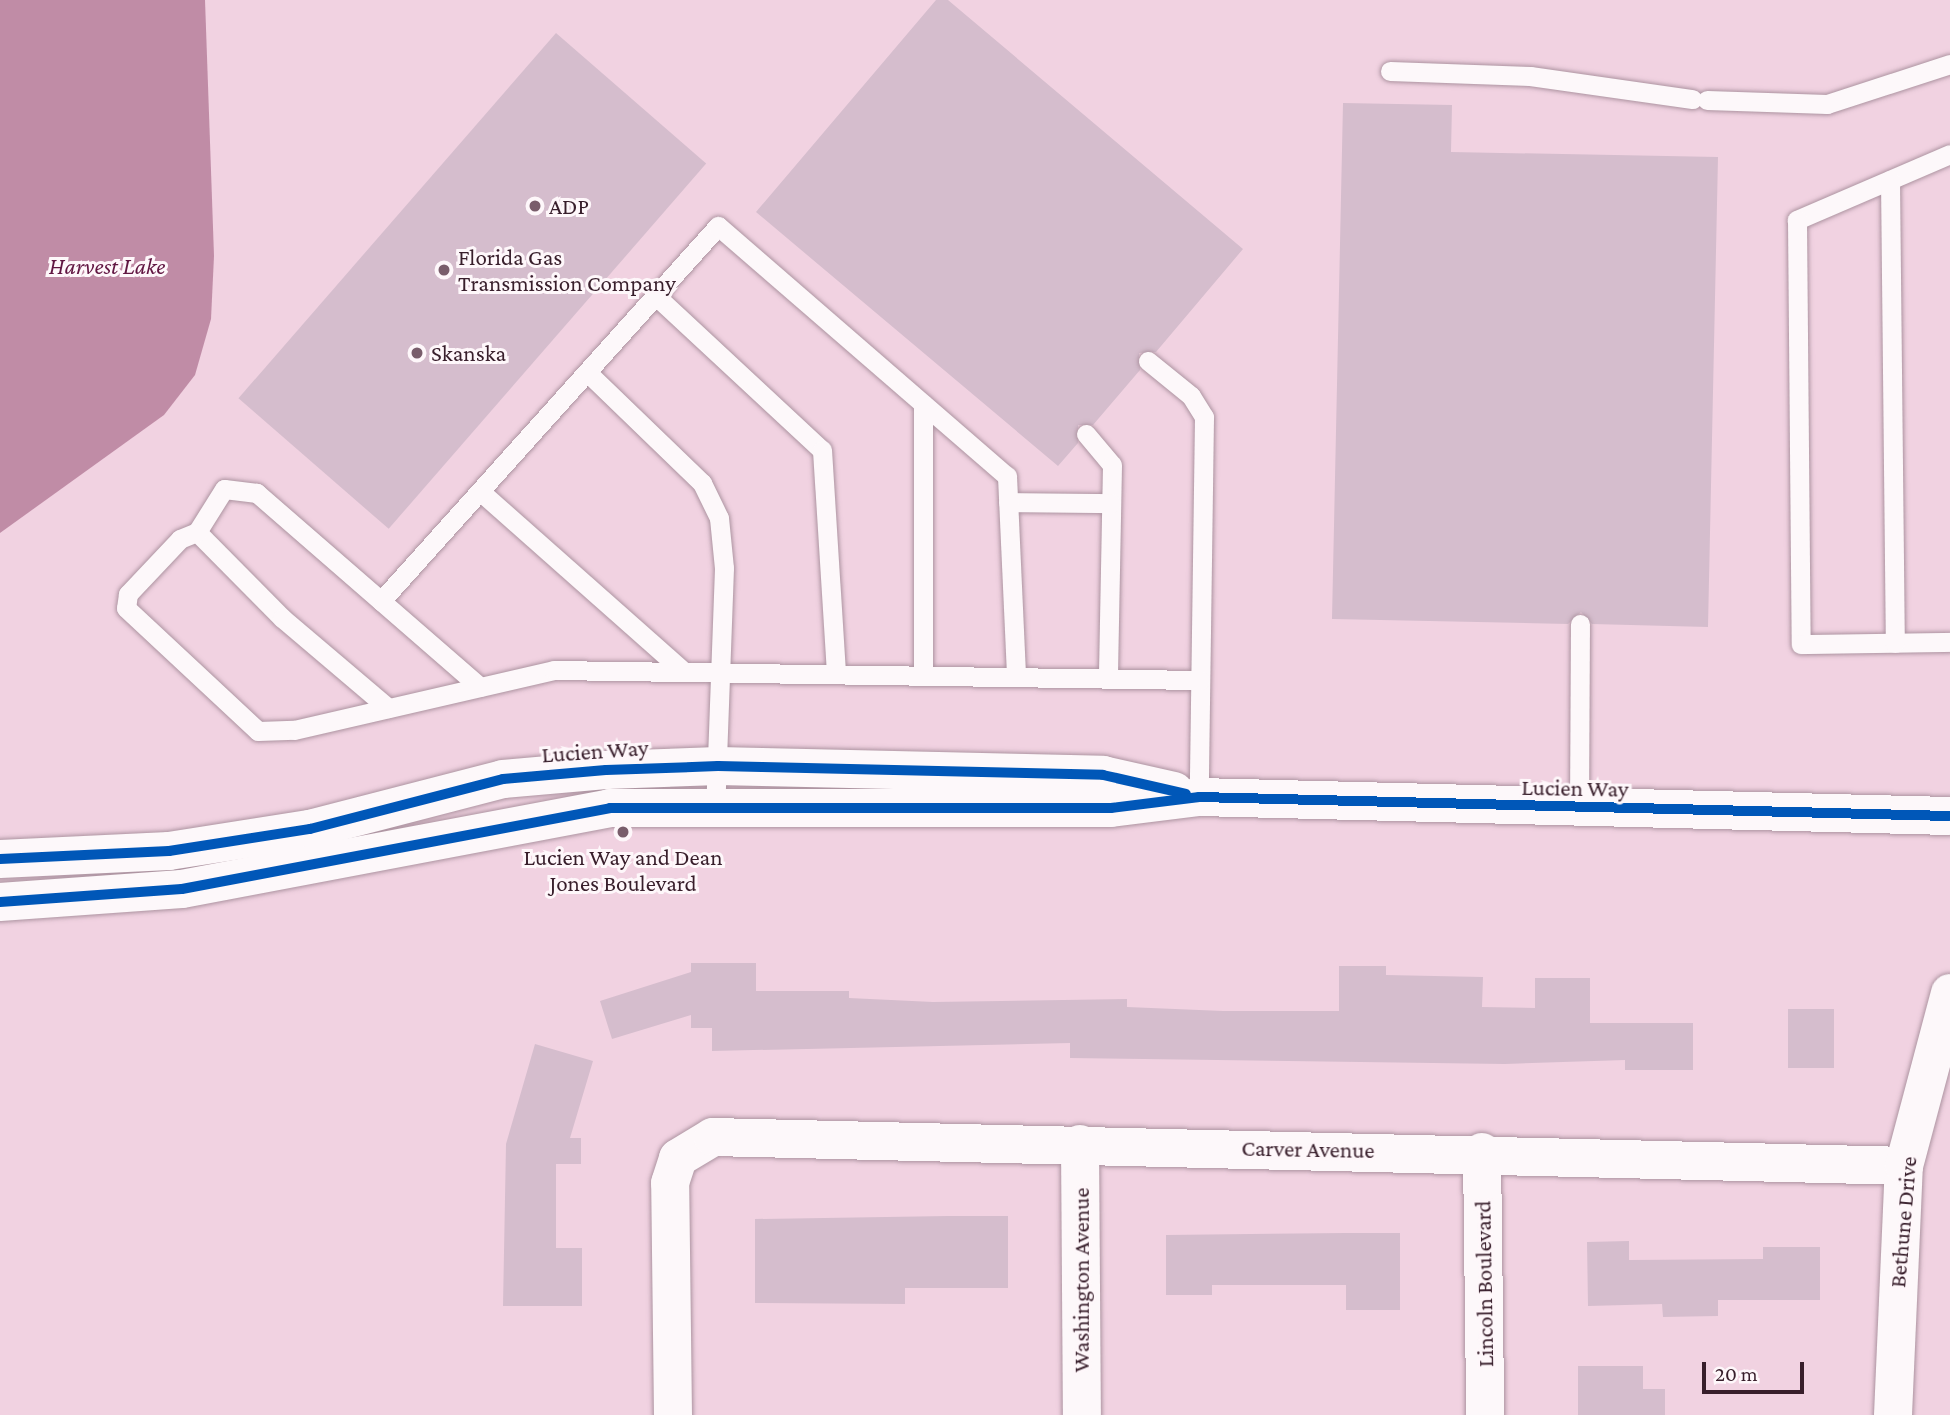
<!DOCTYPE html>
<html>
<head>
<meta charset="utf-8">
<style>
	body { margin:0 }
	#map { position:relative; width:1950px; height:1415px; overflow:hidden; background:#f1d2e1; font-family:"Crimson Pro",serif }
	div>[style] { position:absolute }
	.water>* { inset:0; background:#c08ca6 }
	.building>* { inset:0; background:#d5bdcd; transform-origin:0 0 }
	.roads { filter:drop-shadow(0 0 2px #ad94a1) drop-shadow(0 0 2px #ad94a1) }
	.service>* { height:19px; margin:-9.5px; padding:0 9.5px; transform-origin:9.5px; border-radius:9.5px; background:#fdf8fa }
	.minor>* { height:38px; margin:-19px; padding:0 19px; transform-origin:19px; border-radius:19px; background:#fdf8fa }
	.tertiary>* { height:38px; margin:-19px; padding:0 19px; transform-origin:19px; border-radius:19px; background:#fdf8fa }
	.cycleway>* { height:10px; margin:-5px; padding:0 5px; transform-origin:5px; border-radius:5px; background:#0057b8 }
	.dots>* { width:19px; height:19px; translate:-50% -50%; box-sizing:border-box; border:4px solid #fef7fa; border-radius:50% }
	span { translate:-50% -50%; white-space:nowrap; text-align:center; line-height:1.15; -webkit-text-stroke:6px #fef7fa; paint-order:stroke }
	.poi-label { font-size:23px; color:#381e2b }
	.left { translate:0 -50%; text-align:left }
	.street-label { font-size:23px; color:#381e2b }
	.water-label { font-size:24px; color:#611642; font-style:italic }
	.scale { position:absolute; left:1702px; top:1362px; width:102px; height:32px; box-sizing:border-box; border:4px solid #381e2b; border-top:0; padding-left:9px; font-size:21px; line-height:24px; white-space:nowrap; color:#381e2b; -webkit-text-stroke:5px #fef7fa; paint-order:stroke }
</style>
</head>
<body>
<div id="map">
	<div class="water">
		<div style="clip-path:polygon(0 0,205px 0,214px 256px,211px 319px,195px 375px,164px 415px,0 533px)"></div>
	</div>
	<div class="building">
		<div style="clip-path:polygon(936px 0,948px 0,1243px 249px,1156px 352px,1139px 353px,1140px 370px,1093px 425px,1078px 425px,1078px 443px,1058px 466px,756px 212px)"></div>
		<div style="left:556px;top:33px;width:199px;height:484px;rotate:41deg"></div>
		<div style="clip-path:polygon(1343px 103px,1452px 105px,1451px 152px,1718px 157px,1708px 627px,1592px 624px,1581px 612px,1568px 624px,1332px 619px)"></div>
		<div style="clip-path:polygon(691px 963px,756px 963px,756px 991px,849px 991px,849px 998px,933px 1002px,1127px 999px,1127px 1007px,1223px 1011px,1339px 1011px,1339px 966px,1386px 966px,1386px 975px,1483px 977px,1482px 1007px,1535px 1008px,1535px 978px,1590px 978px,1590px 1023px,1693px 1023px,1693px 1070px,1625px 1070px,1625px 1060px,1505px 1064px,1070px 1058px,1070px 1043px,712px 1051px,712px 1028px,691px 1028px,691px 1015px,612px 1039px,600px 1001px,691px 972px)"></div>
		<div style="left:1788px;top:1009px;width:46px;height:59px"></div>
		<div style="clip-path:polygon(535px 1044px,593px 1061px,570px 1138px,581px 1138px,581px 1164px,556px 1164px,556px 1248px,582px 1248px,582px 1306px,503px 1306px,506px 1144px)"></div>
		<div style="clip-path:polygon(948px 1216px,1008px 1216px,1008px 1288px,905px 1288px,905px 1304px,755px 1303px,755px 1219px)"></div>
		<div style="clip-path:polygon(1346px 1233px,1400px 1233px,1400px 1310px,1346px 1310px,1346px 1285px,1212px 1285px,1212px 1295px,1166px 1295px,1166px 1235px)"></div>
		<div style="clip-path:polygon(1629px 1241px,1629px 1260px,1763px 1259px,1763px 1247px,1820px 1247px,1820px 1300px,1718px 1300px,1718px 1316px,1663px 1317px,1662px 1304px,1588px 1306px,1587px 1242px)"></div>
		<div style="clip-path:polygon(1578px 1366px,1643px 1366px,1643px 1389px,1665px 1389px,1665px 1415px,1578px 1415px)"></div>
	</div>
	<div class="roads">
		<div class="service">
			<div style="left:1390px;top:71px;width:140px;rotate:2deg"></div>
			<div style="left:1530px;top:76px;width:164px;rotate:8.1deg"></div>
			<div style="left:1707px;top:100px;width:120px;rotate:1.9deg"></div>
			<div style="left:1827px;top:104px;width:129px;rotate:-18deg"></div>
			<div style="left:1950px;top:154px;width:167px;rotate:156.7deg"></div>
			<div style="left:1797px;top:220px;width:424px;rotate:89.5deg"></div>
			<div style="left:1801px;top:644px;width:149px;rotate:-0.8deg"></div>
			<div style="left:1890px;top:180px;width:463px;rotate:89.4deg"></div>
			<div style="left:656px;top:296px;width:226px;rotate:42.9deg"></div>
			<div style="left:822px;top:450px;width:222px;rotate:86.4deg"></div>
			<div style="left:1148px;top:361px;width:55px;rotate:39.1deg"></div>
			<div style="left:1191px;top:396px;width:25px;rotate:58deg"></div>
			<div style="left:1204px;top:417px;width:380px;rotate:90.8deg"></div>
			<div style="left:587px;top:372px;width:160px;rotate:44deg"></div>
			<div style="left:702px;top:483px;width:39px;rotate:64deg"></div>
			<div style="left:719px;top:518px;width:50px;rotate:84.3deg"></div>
			<div style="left:724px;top:568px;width:240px;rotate:92.1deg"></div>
			<div style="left:1086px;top:434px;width:40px;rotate:50deg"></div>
			<div style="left:1112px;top:465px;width:213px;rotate:91.1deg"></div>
			<div style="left:482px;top:493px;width:266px;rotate:41.5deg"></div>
			<div style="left:1008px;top:502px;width:103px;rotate:0.6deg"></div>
			<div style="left:197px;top:532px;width:121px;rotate:45.3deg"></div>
			<div style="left:282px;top:618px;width:139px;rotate:40.3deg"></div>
			<div style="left:381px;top:601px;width:504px;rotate:-48.06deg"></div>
			<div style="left:718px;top:226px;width:382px;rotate:40.9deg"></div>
			<div style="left:1007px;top:476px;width:200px;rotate:87.4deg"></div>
			<div style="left:923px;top:674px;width:270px;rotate:-90deg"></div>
			<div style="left:480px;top:687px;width:296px;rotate:-139deg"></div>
			<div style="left:257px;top:493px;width:33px;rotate:-173deg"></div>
			<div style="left:224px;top:489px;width:51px;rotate:122.1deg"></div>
			<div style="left:197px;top:532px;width:18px;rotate:158deg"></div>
			<div style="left:180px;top:539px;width:76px;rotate:133.4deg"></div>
			<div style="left:128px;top:594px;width:14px;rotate:98deg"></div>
			<div style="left:126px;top:608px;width:180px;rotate:43deg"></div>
			<div style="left:258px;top:731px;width:36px;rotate:-2deg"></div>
			<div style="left:294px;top:730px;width:267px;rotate:-13deg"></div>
			<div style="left:554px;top:670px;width:646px;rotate:0.89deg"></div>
			<div style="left:1579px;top:810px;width:186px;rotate:-89.7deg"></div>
		</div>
		<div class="minor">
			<div style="left:1080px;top:1144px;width:271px;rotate:89.6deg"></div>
			<div style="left:1482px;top:1152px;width:263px;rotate:89.3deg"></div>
			<div style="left:673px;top:1415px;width:232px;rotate:-90.7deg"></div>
			<div style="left:670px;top:1183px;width:26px;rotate:-72deg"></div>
			<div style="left:678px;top:1158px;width:41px;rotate:-31deg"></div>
			<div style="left:713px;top:1137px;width:1191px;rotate:1.39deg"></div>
			<div style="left:1893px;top:1415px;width:249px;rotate:-87.5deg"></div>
			<div style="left:1904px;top:1166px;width:179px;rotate:-75.1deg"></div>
		</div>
		<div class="tertiary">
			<div style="left:0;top:859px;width:169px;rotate:-2.7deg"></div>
			<div style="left:169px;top:851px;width:143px;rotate:-8.9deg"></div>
			<div style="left:310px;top:829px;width:199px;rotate:-14.5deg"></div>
			<div style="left:503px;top:779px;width:103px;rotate:-5deg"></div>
			<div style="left:606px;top:770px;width:112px;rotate:-2deg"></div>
			<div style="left:718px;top:766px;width:385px;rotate:1.3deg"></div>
			<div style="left:1103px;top:775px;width:73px;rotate:12.7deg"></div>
			<div style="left:0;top:902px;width:182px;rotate:-4.1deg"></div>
			<div style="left:182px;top:889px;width:436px;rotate:-10.7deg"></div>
			<div style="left:610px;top:808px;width:501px"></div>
			<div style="left:1111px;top:808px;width:89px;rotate:-7.1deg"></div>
			<div style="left:1199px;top:797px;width:751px;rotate:1.45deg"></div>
		</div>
	</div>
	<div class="cycleway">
		<div style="left:0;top:859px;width:169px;rotate:-2.7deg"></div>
		<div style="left:169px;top:851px;width:143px;rotate:-8.9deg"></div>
		<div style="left:310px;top:829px;width:199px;rotate:-14.5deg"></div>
		<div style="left:503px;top:779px;width:103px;rotate:-5deg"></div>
		<div style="left:606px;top:770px;width:112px;rotate:-2deg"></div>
		<div style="left:718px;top:766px;width:385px;rotate:1.3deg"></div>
		<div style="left:1103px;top:775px;width:85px;rotate:12.9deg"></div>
		<div style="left:0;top:902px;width:182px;rotate:-4.1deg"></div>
		<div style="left:182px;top:889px;width:436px;rotate:-10.7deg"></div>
		<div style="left:610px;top:808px;width:501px"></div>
		<div style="left:1111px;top:808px;width:89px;rotate:-7.1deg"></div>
		<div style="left:1199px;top:797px;width:751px;rotate:1.45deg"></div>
	</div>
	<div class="dots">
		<div style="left:535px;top:206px;background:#795d6b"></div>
		<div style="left:444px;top:270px;background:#795d6b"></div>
		<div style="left:417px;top:353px;background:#795d6b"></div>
		<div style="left:623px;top:832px;background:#795d6b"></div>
	</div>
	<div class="poi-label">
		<span class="left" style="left:549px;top:206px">ADP</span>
		<span class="left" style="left:458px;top:270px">Florida Gas<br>Transmission Company</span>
		<span class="left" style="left:431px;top:353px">Skanska</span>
		<span style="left:623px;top:870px">Lucien Way and Dean<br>Jones Boulevard</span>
	</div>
	<div class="street-label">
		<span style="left:595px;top:751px;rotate:-4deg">Lucien Way</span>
		<span style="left:1575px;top:788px;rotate:1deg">Lucien Way</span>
		<span style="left:1308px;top:1149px;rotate:1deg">Carver Avenue</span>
		<span style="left:1903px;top:1222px;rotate:-85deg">Bethune Drive</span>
		<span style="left:1081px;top:1280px;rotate:-90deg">Washington Avenue</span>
		<span style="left:1484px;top:1284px;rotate:-91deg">Lincoln Boulevard</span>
	</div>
	<div class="water-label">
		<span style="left:107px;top:266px">Harvest Lake</span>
	</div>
	<div class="scale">20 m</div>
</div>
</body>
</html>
